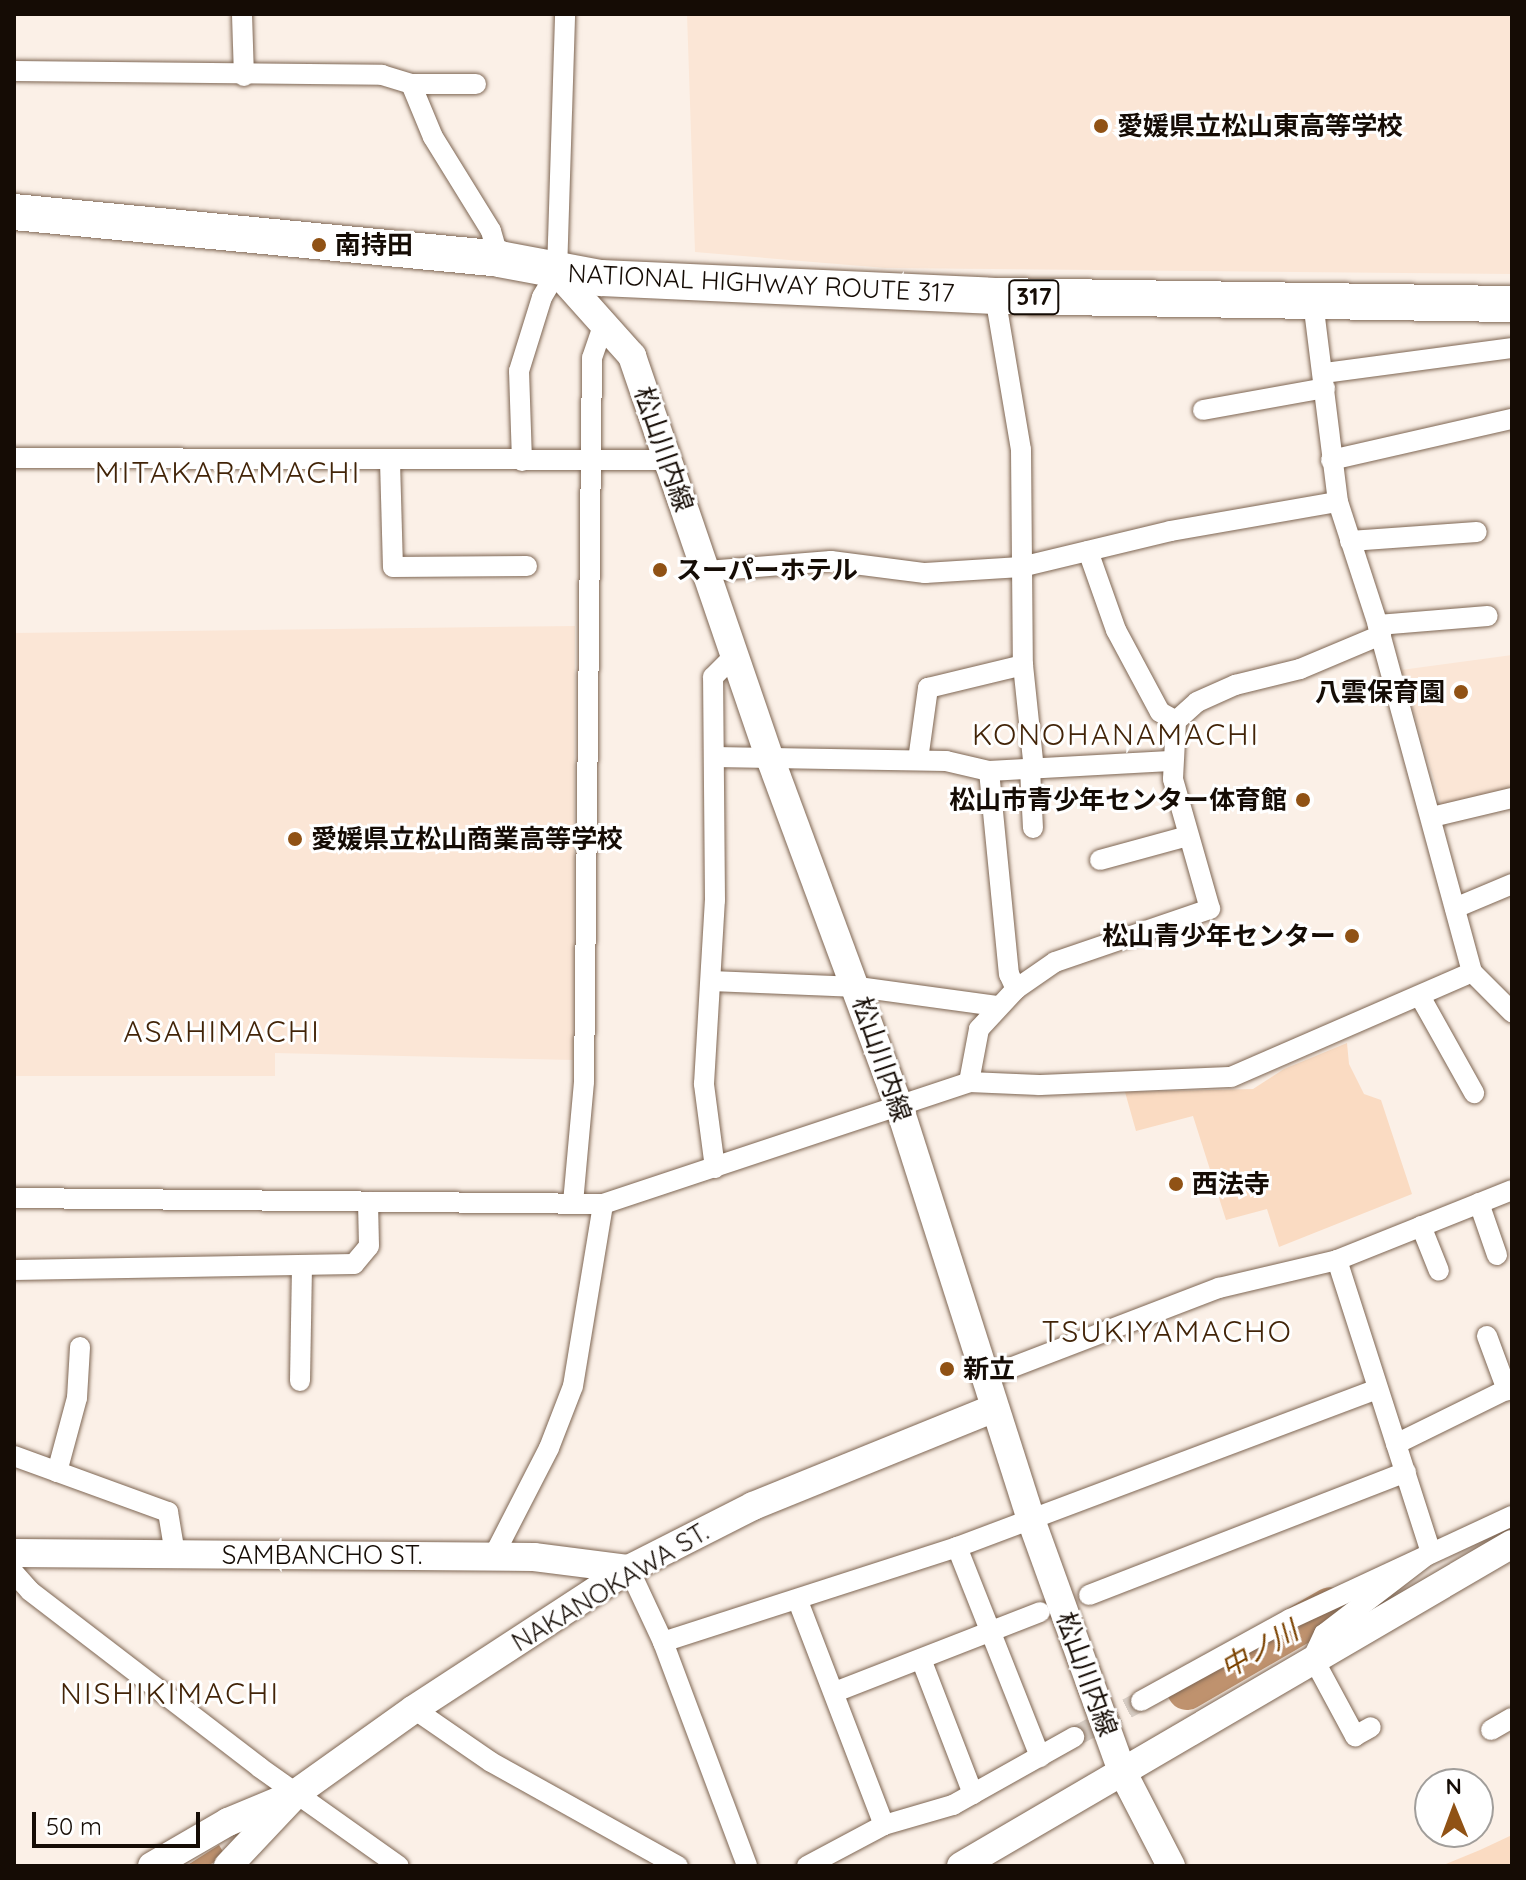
<!DOCTYPE html>
<html>
<head>
<meta charset="utf-8">
<style>
	body { margin:0 }
	#map { position:relative; width:1526px; height:1880px; overflow:hidden; background:#fbf0e7; font-family:Quicksand,"Noto Sans JP",sans-serif }
	div>[style] { position:absolute }
	.built>* { inset:0; background:#fbe6d6 }
	.green>* { inset:0; background:#fadbc2 }
	.water>* { inset:0; background:#bf926e }
	.river>* { height:40px; margin:-20px; padding:0 20px; transform-origin:20px; border-radius:20px; background:#bf926e }
	.street-tunnel>* { height:20px; margin-top:-10px; transform-origin:0; background:repeating-linear-gradient(90deg,#d8cec5 0 20px,transparent 0 30px) }
	.roads { filter:drop-shadow(0 0 2px #7e6653) drop-shadow(0 0 2px #7e6653) }
	.street>* { height:20px; margin:-10px; padding:0 10px; transform-origin:10px; border-radius:10px; background:#fff }
	.secondary>* { height:28px; margin:-14px; padding:0 14px; transform-origin:14px; border-radius:14px; background:#fff }
	.highway>* { height:36px; margin:-18px; padding:0 18px; transform-origin:18px; border-radius:18px; background:#fff }
	.dots>* { width:22px; height:22px; translate:-50% -50%; box-sizing:border-box; border:4px solid #fff; border-radius:50% }
	span { translate:-50% -50%; white-space:nowrap; text-align:center; line-height:1.15; -webkit-text-stroke:6px #fff; paint-order:stroke }
	.shield-label span { padding:2px 6px; background:#fff; border:2px solid; border-radius:6px; -webkit-text-stroke-width:0 }
	.shield-label { font-size:24px; color:#150c05; font-weight:700 }
	.poi-label { font-size:26px; color:#150c05; font-weight:700 }
	.left { translate:0 -50%; text-align:left }
	.right { translate:-100% -50%; text-align:right }
	.street-label { font-size:26px; color:#150c05 }
	.water-label { font-size:28px; color:#7b4200; font-style:italic }
	.quarter-label { font-size:30px; color:#422408; letter-spacing:2px }
	.frame { position:absolute; inset:0; border:16px solid #150c05; pointer-events:none }
	.north { position:absolute; left:1414px; top:1768px; width:80px; height:80px; box-sizing:border-box; background:#fff; border:2px solid #a19e9b; border-radius:50%; rotate:359deg; font-size:22px; font-weight:700; line-height:32px; text-align:center; color:#150c05 }
	.north::after { content:''; display:block; margin:auto; width:28px; height:36px; background:#905215; clip-path:polygon(50% 0,100% 100%,50% 72%,0 100%) }
	.scale { position:absolute; left:32px; top:1812px; width:168px; height:36px; box-sizing:border-box; border:4px solid #150c05; border-top:0; padding-left:10px; font-size:24px; line-height:28px; white-space:nowrap; color:#150c05; -webkit-text-stroke:6px #fff; paint-order:stroke }
</style>
</head>
<body>
<div id="map">
	<div class="built">
		<div style="clip-path:polygon(687px 14px,1512px 14px,1512px 274px,885px 268px,695px 252px)"></div>
		<div style="clip-path:polygon(575px 626px,573px 1060px,275px 1053px,275px 1076px,14px 1076px,14px 633px)"></div>
		<div style="clip-path:polygon(1512px 655px,1512px 792px,1442px 806px,1401px 670px)"></div>
	</div>
	<div class="green">
		<div style="clip-path:polygon(1347px 1043px,1349px 1064px,1364px 1094px,1381px 1100px,1412px 1194px,1279px 1247px,1267px 1209px,1226px 1220px,1193px 1116px,1136px 1131px,1125px 1092px,1253px 1089px,1284px 1069px)"></div>
		<div style="clip-path:polygon(1512px 1835px,1512px 1866px,1441px 1866px,1480px 1850px)"></div>
	</div>
	<div class="water">
		<div style="clip-path:polygon(219px 1845px,225px 1855px,208px 1866px,186px 1866px)"></div>
	</div>
	<div class="river">
		<div style="left:1187px;top:1690px;width:165px;rotate:-30.1deg"></div>
	</div>
	<div class="street-tunnel">
		<div style="left:1074px;top:1737px;width:76px;rotate:-28.2deg"></div>
	</div>
	<div class="roads">
		<div class="street">
			<div style="left:242px;top:14px;width:62px;rotate:88.2deg"></div>
			<div style="left:14px;top:71px;width:368px;rotate:0.6deg"></div>
			<div style="left:382px;top:75px;width:30px;rotate:17deg"></div>
			<div style="left:411px;top:84px;width:57px;rotate:67.5deg"></div>
			<div style="left:433px;top:137px;width:110px;rotate:58.3deg"></div>
			<div style="left:491px;top:231px;width:29px;rotate:74deg"></div>
			<div style="left:411px;top:84px;width:65px"></div>
			<div style="left:995px;top:296px;width:156px;rotate:80.4deg"></div>
			<div style="left:1021px;top:450px;width:215px;rotate:89.5deg"></div>
			<div style="left:1023px;top:665px;width:105px;rotate:84deg"></div>
			<div style="left:1324px;top:373px;width:190px;rotate:-7.6deg"></div>
			<div style="left:1203px;top:410px;width:124px;rotate:-10.2deg"></div>
			<div style="left:14px;top:458px;width:655px;rotate:0.17deg"></div>
			<div style="left:1331px;top:460px;width:186px;rotate:-12.8deg"></div>
			<div style="left:390px;top:461px;width:106px;rotate:88.4deg"></div>
			<div style="left:393px;top:567px;width:134px;rotate:-0.4deg"></div>
			<div style="left:522px;top:461px;width:90px;rotate:-91.9deg"></div>
			<div style="left:519px;top:371px;width:77px;rotate:-72.7deg"></div>
			<div style="left:542px;top:297px;width:29px;rotate:-59deg"></div>
			<div style="left:557px;top:272px;width:258px;rotate:-88.2deg"></div>
			<div style="left:1350px;top:541px;width:127px;rotate:-4.1deg"></div>
			<div style="left:1088px;top:551px;width:84px;rotate:70.5deg"></div>
			<div style="left:1116px;top:630px;width:93px;rotate:61.8deg"></div>
			<div style="left:1160px;top:712px;width:18px;rotate:29deg"></div>
			<div style="left:707px;top:571px;width:124px;rotate:-4.6deg"></div>
			<div style="left:831px;top:561px;width:95px;rotate:7.3deg"></div>
			<div style="left:925px;top:573px;width:96px;rotate:-3.6deg"></div>
			<div style="left:1021px;top:567px;width:154px;rotate:-13.5deg"></div>
			<div style="left:1171px;top:531px;width:169px;rotate:-9.9deg"></div>
			<div style="left:1378px;top:625px;width:110px;rotate:-4.7deg"></div>
			<div style="left:714px;top:757px;width:232px;rotate:1deg"></div>
			<div style="left:946px;top:761px;width:44px;rotate:13.1deg"></div>
			<div style="left:989px;top:771px;width:181px;rotate:-3.2deg"></div>
			<div style="left:918px;top:760px;width:73px;rotate:-82.1deg"></div>
			<div style="left:928px;top:688px;width:98px;rotate:-13.6deg"></div>
			<div style="left:1030px;top:769px;width:59px;rotate:87.1deg"></div>
			<div style="left:989px;top:771px;width:204px;rotate:84.4deg"></div>
			<div style="left:1009px;top:974px;width:17px;rotate:65deg"></div>
			<div style="left:1432px;top:817px;width:82px;rotate:-13.4deg"></div>
			<div style="left:1100px;top:860px;width:91px;rotate:-15.3deg"></div>
			<div style="left:1455px;top:908px;width:62px;rotate:-22.8deg"></div>
			<div style="left:1472px;top:972px;width:57px;rotate:45deg"></div>
			<div style="left:711px;top:981px;width:147px;rotate:2.3deg"></div>
			<div style="left:858px;top:987px;width:140px;rotate:7.8deg"></div>
			<div style="left:1421px;top:998px;width:109px;rotate:60.8deg"></div>
			<div style="left:969px;top:1082px;width:54px;rotate:-79.3deg"></div>
			<div style="left:979px;top:1029px;width:54px;rotate:-47.2deg"></div>
			<div style="left:1016px;top:989px;width:47px;rotate:-34.7deg"></div>
			<div style="left:1055px;top:962px;width:164px;rotate:-18.9deg"></div>
			<div style="left:1210px;top:909px;width:135px;rotate:-105.9deg"></div>
			<div style="left:1173px;top:779px;width:58px;rotate:-87deg"></div>
			<div style="left:1176px;top:721px;width:28px;rotate:-42deg"></div>
			<div style="left:1197px;top:702px;width:42px;rotate:-24.1deg"></div>
			<div style="left:1235px;top:685px;width:67px;rotate:-13.8deg"></div>
			<div style="left:1300px;top:669px;width:88px;rotate:-22.8deg"></div>
			<div style="left:715px;top:1168px;width:85px;rotate:-97.5deg"></div>
			<div style="left:704px;top:1084px;width:184px;rotate:-86.6deg"></div>
			<div style="left:715px;top:900px;width:223px;rotate:-90.5deg"></div>
			<div style="left:713px;top:677px;width:31px;rotate:-45deg"></div>
			<div style="left:14px;top:1198px;width:589px;rotate:0.58deg"></div>
			<div style="left:603px;top:1204px;width:386px;rotate:-18.4deg"></div>
			<div style="left:969px;top:1082px;width:70px;rotate:2.5deg"></div>
			<div style="left:1039px;top:1085px;width:192px;rotate:-2.4deg"></div>
			<div style="left:1231px;top:1077px;width:263px;rotate:-23.5deg"></div>
			<div style="left:1472px;top:972px;width:360px;rotate:-105.2deg"></div>
			<div style="left:1378px;top:625px;width:129px;rotate:-108deg"></div>
			<div style="left:1338px;top:502px;width:203px;rotate:-97.1deg"></div>
			<div style="left:573px;top:1203px;width:121px;rotate:-84.8deg"></div>
			<div style="left:584px;top:1082px;width:724px;rotate:-89.37deg"></div>
			<div style="left:592px;top:358px;width:39px;rotate:-71deg"></div>
			<div style="left:1479px;top:1203px;width:55px;rotate:70.9deg"></div>
			<div style="left:1421px;top:1226px;width:48px;rotate:68.2deg"></div>
			<div style="left:1337px;top:1260px;width:307px;rotate:72.2deg"></div>
			<div style="left:1431px;top:1552px;width:135px;rotate:142.5deg"></div>
			<div style="left:1324px;top:1634px;width:26px;rotate:115deg"></div>
			<div style="left:1313px;top:1658px;width:89px;rotate:61.7deg"></div>
			<div style="left:1355px;top:1736px;width:18px;rotate:-29deg"></div>
			<div style="left:14px;top:1270px;width:340px;rotate:-1deg"></div>
			<div style="left:354px;top:1264px;width:23px;rotate:-50deg"></div>
			<div style="left:369px;top:1246px;width:44px;rotate:-91.3deg"></div>
			<div style="left:1487px;top:1336px;width:58px;rotate:69.7deg"></div>
			<div style="left:984px;top:1378px;width:252px;rotate:-21deg"></div>
			<div style="left:1219px;top:1288px;width:121px;rotate:-13.3deg"></div>
			<div style="left:1337px;top:1260px;width:188px;rotate:-21.8deg"></div>
			<div style="left:300px;top:1381px;width:114px;rotate:-89deg"></div>
			<div style="left:1396px;top:1444px;width:129px;rotate:-26.2deg"></div>
			<div style="left:14px;top:1456px;width:164px;rotate:20deg"></div>
			<div style="left:168px;top:1512px;width:43px;rotate:80.5deg"></div>
			<div style="left:57px;top:1472px;width:77px;rotate:-74.9deg"></div>
			<div style="left:77px;top:1398px;width:51px;rotate:-86.6deg"></div>
			<div style="left:957px;top:1547px;width:226px;rotate:68.4deg"></div>
			<div style="left:493px;top:1557px;width:123px;rotate:-62.8deg"></div>
			<div style="left:549px;top:1448px;width:66px;rotate:-68.8deg"></div>
			<div style="left:573px;top:1386px;width:184px;rotate:-80.6deg"></div>
			<div style="left:629px;top:1569px;width:81px;rotate:65deg"></div>
			<div style="left:663px;top:1642px;width:239px;rotate:69.4deg"></div>
			<div style="left:14px;top:1573px;width:24px;rotate:48deg"></div>
			<div style="left:30px;top:1591px;width:289px;rotate:37.5deg"></div>
			<div style="left:259px;top:1767px;width:171px;rotate:35.3deg"></div>
			<div style="left:1089px;top:1595px;width:340px;rotate:-21.2deg"></div>
			<div style="left:798px;top:1601px;width:240px;rotate:69deg"></div>
			<div style="left:663px;top:1642px;width:309px;rotate:-17.9deg"></div>
			<div style="left:957px;top:1547px;width:449px;rotate:-20.6deg"></div>
			<div style="left:921px;top:1659px;width:145px;rotate:68.9deg"></div>
			<div style="left:835px;top:1692px;width:220px;rotate:-21.3deg"></div>
			<div style="left:1141px;top:1701px;width:170px;rotate:-28.8deg"></div>
			<div style="left:1290px;top:1619px;width:245px;rotate:-24.9deg"></div>
			<div style="left:414px;top:1709px;width:93px;rotate:34.5deg"></div>
			<div style="left:491px;top:1762px;width:214px;rotate:29.1deg"></div>
			<div style="left:1491px;top:1730px;width:24px;rotate:-30deg"></div>
			<div style="left:807px;top:1866px;width:87px;rotate:-28deg"></div>
			<div style="left:884px;top:1825px;width:72px;rotate:-16.2deg"></div>
			<div style="left:953px;top:1805px;width:139px;rotate:-29.3deg"></div>
		</div>
		<div class="secondary">
			<div style="left:557px;top:272px;width:113px;rotate:48.2deg"></div>
			<div style="left:632px;top:356px;width:425px;rotate:71.1deg"></div>
			<div style="left:770px;top:758px;width:374px;rotate:69.7deg"></div>
			<div style="left:900px;top:1109px;width:428px;rotate:72.3deg"></div>
			<div style="left:1030px;top:1517px;width:268px;rotate:70.1deg"></div>
			<div style="left:1121px;top:1769px;width:109px;rotate:62.7deg"></div>
			<div style="left:14px;top:1553px;width:520px;rotate:0.44deg"></div>
			<div style="left:534px;top:1557px;width:96px;rotate:7.2deg"></div>
			<div style="left:152px;top:1866px;width:88px;rotate:-30.1deg"></div>
			<div style="left:228px;top:1822px;width:73px;rotate:-22.7deg"></div>
			<div style="left:295px;top:1794px;width:146px;rotate:-35.5deg"></div>
			<div style="left:414px;top:1709px;width:257px;rotate:-33.1deg"></div>
			<div style="left:629px;top:1569px;width:139px;rotate:-26.9deg"></div>
			<div style="left:753px;top:1506px;width:260px;rotate:-22.1deg"></div>
			<div style="left:228px;top:1866px;width:93px;rotate:-46.7deg"></div>
			<div style="left:961px;top:1866px;width:638px;rotate:-30.3deg"></div>
		</div>
		<div class="highway">
			<div style="left:14px;top:212px;width:487px;rotate:5.5deg"></div>
			<div style="left:499px;top:259px;width:104px;rotate:10.6deg"></div>
			<div style="left:601px;top:278px;width:394px;rotate:2.6deg"></div>
			<div style="left:995px;top:296px;width:517px;rotate:0.89deg"></div>
		</div>
	</div>
	<div class="dots">
		<div style="left:1101px;top:126px;background:#905215"></div>
		<div style="left:319px;top:245px;background:#905215"></div>
		<div style="left:660px;top:570px;background:#905215"></div>
		<div style="left:1461px;top:692px;background:#905215"></div>
		<div style="left:1303px;top:800px;background:#905215"></div>
		<div style="left:295px;top:839px;background:#905215"></div>
		<div style="left:1352px;top:936px;background:#905215"></div>
		<div style="left:1176px;top:1184px;background:#905215"></div>
		<div style="left:947px;top:1369px;background:#905215"></div>
	</div>
	<div class="shield-label">
		<span style="left:1034px;top:297px">317</span>
	</div>
	<div class="poi-label">
		<span class="left" style="left:1117px;top:126px">愛媛県立松山東高等学校</span>
		<span class="left" style="left:335px;top:245px">南持田</span>
		<span class="left" style="left:676px;top:570px">スーパーホテル</span>
		<span class="right" style="left:1445px;top:692px">八雲保育園</span>
		<span class="right" style="left:1287px;top:800px">松山市青少年センター体育館</span>
		<span class="left" style="left:311px;top:839px">愛媛県立松山商業高等学校</span>
		<span class="right" style="left:1336px;top:936px">松山青少年センター</span>
		<span class="left" style="left:1192px;top:1184px">西法寺</span>
		<span class="left" style="left:963px;top:1369px">新立</span>
	</div>
	<div class="street-label">
		<span style="left:761px;top:283px;rotate:3deg">NATIONAL HIGHWAY ROUTE 317</span>
		<span style="left:664px;top:449px;rotate:71deg">松山川内線</span>
		<span style="left:882px;top:1059px;rotate:71deg">松山川内線</span>
		<span style="left:322px;top:1555px">SAMBANCHO ST.</span>
		<span style="left:610px;top:1587px;rotate:-31deg">NAKANOKAWA ST.</span>
		<span style="left:1087px;top:1674px;rotate:70deg">松山川内線</span>
	</div>
	<div class="water-label">
		<span style="left:1259px;top:1649px;rotate:-30deg">中ノ川</span>
	</div>
	<div class="quarter-label">
		<span style="left:228px;top:472px">MITAKARAMACHI</span>
		<span style="left:1116px;top:734px">KONOHANAMACHI</span>
		<span style="left:222px;top:1031px">ASAHIMACHI</span>
		<span style="left:1167px;top:1331px">TSUKIYAMACHO</span>
		<span style="left:170px;top:1693px">NISHIKIMACHI</span>
	</div>
	<div class="frame"></div>
	<div class="north">N</div>
	<div class="scale">50 m</div>
</div>
</body>
</html>
